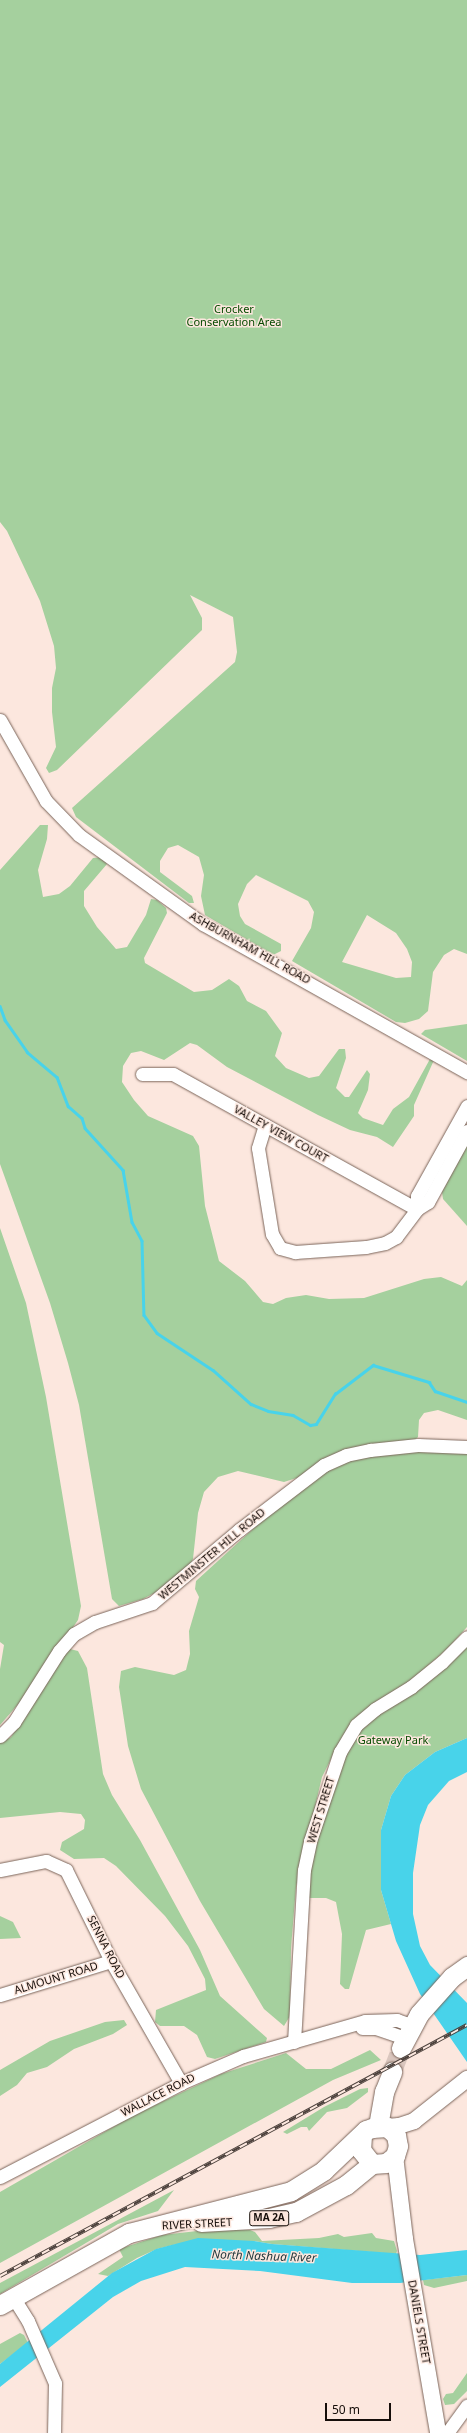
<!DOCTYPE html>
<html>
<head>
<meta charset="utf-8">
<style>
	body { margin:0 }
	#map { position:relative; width:467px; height:2433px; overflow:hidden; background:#fce7de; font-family:"Noto Sans",sans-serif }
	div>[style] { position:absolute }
	.green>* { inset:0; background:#a5d09e }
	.water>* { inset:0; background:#48d3ea }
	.stream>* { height:2.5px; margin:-1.25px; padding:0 1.25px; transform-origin:1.25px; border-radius:1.25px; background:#48d3ea }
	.highway-tunnel>* { height:19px; margin-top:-9.5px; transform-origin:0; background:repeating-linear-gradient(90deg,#dac6be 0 19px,transparent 0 29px) }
	.roads { filter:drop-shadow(0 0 1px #7b655a) drop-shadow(0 0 1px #7b655a) }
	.minor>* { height:13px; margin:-6.5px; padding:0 6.5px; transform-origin:6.5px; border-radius:6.5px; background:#fff }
	.major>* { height:16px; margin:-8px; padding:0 8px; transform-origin:8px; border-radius:8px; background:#fff }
	.highway>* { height:19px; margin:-9.5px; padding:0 9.5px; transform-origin:9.5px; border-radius:9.5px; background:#fff }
	.rail>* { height:4px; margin-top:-2px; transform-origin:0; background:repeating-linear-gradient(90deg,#fce7de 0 8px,#4c413c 0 16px); box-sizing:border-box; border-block:1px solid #4c413c }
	span { translate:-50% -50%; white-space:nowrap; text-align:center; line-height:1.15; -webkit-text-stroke:3px #fce7de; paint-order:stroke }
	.shield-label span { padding:1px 3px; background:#fce7de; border:1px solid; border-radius:3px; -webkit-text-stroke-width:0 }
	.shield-label { font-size:10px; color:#160e0a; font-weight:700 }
	.park-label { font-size:11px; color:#064b00 }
	.street-label { font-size:11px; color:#160e0a }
	.water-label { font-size:12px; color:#22393e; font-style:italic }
	.scale { position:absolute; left:325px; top:2403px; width:66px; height:18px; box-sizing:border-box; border:2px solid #160e0a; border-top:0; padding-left:5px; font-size:12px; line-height:14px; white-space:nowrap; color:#160e0a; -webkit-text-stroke:3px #fce7de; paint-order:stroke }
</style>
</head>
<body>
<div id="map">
	<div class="green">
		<div style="clip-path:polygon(evenodd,0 0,467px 0,467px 954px,454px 949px,444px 955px,433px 972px,428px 1011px,419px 1019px,405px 1023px,396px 1022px,292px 961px,311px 928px,314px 912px,308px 901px,256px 875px,247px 884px,238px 904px,240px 916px,245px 924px,281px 944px,281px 951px,273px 955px,205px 915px,201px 896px,204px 875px,199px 857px,178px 845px,168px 848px,160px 861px,160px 872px,192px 896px,194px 903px,189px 903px,76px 817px,72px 808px,235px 662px,237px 652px,233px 617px,190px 595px,202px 618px,202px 630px,57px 770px,49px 773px,46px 768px,56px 747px,52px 712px,52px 688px,56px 668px,54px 646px,40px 601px,7px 531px,0 522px,0 0,367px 915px,396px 933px,407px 949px,412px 962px,411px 977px,396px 978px,342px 962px,367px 915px)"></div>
		<div style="clip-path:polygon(40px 825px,48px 825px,47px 839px,38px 870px,43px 897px,59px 894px,70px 886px,93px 858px,103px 857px,107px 864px,84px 891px,84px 906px,97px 927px,116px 949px,127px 947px,146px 915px,151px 899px,157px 900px,166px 908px,167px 913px,144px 958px,145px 963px,194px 992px,212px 990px,229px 979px,239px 986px,247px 1001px,266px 1011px,282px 1033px,275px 1056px,286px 1068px,309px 1078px,319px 1076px,339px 1049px,345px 1049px,346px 1058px,336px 1088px,345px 1097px,349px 1097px,367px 1070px,370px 1074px,368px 1090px,358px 1113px,363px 1118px,383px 1125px,393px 1109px,409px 1097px,430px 1059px,434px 1060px,414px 1105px,414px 1116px,393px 1147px,377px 1137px,350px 1130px,318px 1115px,227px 1067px,197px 1045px,190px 1043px,164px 1060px,141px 1051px,131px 1053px,123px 1066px,122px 1082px,134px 1100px,148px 1116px,193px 1136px,199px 1146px,205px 1206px,219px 1261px,245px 1281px,263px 1302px,273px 1304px,286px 1298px,306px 1295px,329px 1299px,364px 1298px,424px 1279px,441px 1277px,462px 1286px,467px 1280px,467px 1420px,438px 1410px,424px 1413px,419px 1420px,418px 1437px,415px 1440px,284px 1482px,238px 1471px,218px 1477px,204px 1492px,198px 1513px,193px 1559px,189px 1567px,164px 1588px,143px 1599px,119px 1606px,112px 1599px,79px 1405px,68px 1363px,50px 1303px,0 1164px,0 870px)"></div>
		<div style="clip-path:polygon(467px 1024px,467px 1061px,421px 1034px,425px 1030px)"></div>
		<div style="clip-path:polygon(467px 1145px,467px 1226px,443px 1199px,442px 1192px)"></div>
		<div style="clip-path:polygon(0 1228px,26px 1303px,46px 1397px,81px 1606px,78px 1620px,27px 1694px,0 1725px,0 1669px,4px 1645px,0 1642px)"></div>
		<div style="clip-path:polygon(387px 1451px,455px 1451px,467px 1454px,467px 1627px,448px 1648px,338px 1745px,322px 1777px,296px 1887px,291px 1948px,290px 2016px,284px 2026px,264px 2009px,200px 1901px,141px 1789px,128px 1746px,119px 1687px,121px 1671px,135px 1667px,174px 1675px,186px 1670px,190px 1654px,189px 1631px,199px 1597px,195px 1589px,196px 1581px,298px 1488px,345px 1460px)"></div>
		<div style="clip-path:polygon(467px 1637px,467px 1738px,435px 1752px,405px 1775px,391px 1796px,381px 1830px,381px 1890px,391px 1924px,366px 1930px,349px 1989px,345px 1989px,340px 1984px,342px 1934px,336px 1902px,326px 1898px,308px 1898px,310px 1841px,356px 1725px)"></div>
		<div style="clip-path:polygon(70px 1649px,78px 1651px,87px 1668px,103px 1774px,112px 1795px,140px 1840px,200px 1950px,220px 1996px,267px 2038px,266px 2042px,215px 2059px,207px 2057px,197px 2035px,184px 2026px,160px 2026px,155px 2022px,156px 2010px,206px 1990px,205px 1979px,188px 1946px,165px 1916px,116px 1866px,104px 1858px,74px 1859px,60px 1850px,62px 1842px,84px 1829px,85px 1820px,81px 1814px,60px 1812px,0 1818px,0 1743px,11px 1737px,66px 1652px)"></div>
		<div style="clip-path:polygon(0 1916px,13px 1922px,21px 1938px,0 1939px)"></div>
		<div style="clip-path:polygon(124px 2020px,127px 2025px,113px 2034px,74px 2049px,47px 2067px,27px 2073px,17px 2085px,0 2096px,0 2070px,50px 2041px,105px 2022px)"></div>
		<div style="clip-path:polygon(370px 2050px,381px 2060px,333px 2080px,0 2263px,0 2192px,134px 2115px,221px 2074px,286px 2053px,306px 2069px,331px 2069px)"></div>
		<div style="clip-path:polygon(368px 2088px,368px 2092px,347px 2108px,327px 2112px,309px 2131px,307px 2127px,301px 2127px,287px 2134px,283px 2132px,324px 2107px,360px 2089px)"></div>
		<div style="clip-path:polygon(174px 2190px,158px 2211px,118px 2224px,0 2294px,0 2283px)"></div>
		<div style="clip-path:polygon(215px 2229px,250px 2230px,255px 2232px,262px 2241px,319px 2238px,338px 2234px,344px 2237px,372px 2233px,376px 2238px,394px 2241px,397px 2251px,396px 2254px,272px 2244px,254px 2241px,177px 2244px,157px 2249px,137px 2258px,108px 2276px,98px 2274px,123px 2257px,119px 2249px,162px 2235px)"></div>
		<div style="clip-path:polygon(467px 2275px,467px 2281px,434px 2288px,424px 2285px,423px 2280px)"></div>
		<div style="clip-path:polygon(20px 2333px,24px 2335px,28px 2343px,0 2364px,0 2344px)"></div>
		<div style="clip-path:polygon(467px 2373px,467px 2391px,454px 2404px,445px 2405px,443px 2399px,446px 2394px,453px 2393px)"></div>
	</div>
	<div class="water">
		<div style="clip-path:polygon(467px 1738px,467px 1772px,449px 1781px,428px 1805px,420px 1825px,413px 1873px,413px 1914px,420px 1946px,430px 1965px,467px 2003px,467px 2062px,420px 1994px,396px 1941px,381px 1890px,381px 1830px,391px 1796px,405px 1775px,435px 1752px)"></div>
		<div style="clip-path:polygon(198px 2238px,254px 2241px,272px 2244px,420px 2255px,467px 2250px,467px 2275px,400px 2283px,352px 2283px,260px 2271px,185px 2267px,141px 2281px,113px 2297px,0 2387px,0 2364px,112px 2273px,156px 2249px)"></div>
	</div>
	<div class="stream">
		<div style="left:0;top:1006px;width:15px;rotate:70deg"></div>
		<div style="left:5px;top:1020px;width:39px;rotate:55deg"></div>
		<div style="left:27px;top:1052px;width:39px;rotate:40deg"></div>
		<div style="left:57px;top:1077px;width:31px;rotate:69deg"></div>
		<div style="left:68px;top:1106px;width:18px;rotate:41deg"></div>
		<div style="left:82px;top:1118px;width:10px;rotate:73deg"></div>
		<div style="left:85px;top:1128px;width:57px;rotate:47.9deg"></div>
		<div style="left:123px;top:1170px;width:53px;rotate:80.2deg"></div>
		<div style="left:132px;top:1222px;width:21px;rotate:62deg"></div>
		<div style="left:142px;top:1241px;width:74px;rotate:88.5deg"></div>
		<div style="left:144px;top:1315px;width:22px;rotate:54deg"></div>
		<div style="left:157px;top:1333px;width:67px;rotate:33.5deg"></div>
		<div style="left:213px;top:1370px;width:51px;rotate:41.8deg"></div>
		<div style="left:251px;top:1404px;width:18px;rotate:22deg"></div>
		<div style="left:268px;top:1411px;width:25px;rotate:9deg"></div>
		<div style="left:293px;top:1415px;width:20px;rotate:30deg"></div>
		<div style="left:310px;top:1425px;width:6px;rotate:-9deg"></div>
		<div style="left:316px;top:1424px;width:36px;rotate:-58deg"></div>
		<div style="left:335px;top:1394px;width:48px;rotate:-37.3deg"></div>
		<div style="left:373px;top:1365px;width:59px;rotate:16.9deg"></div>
		<div style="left:429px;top:1382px;width:11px;rotate:56deg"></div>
		<div style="left:435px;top:1391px;width:34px;rotate:19deg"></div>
	</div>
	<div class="highway-tunnel">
		<div style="left:392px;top:2072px;width:26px;rotate:-69deg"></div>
	</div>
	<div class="roads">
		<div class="minor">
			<div style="left:0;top:720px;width:93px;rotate:60.4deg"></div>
			<div style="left:46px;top:801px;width:47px;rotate:45.9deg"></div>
			<div style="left:79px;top:835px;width:153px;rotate:35.7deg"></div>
			<div style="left:203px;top:924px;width:303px;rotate:29.3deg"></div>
			<div style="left:142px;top:1074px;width:31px"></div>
			<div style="left:173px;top:1074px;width:279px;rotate:29deg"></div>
			<div style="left:265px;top:1125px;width:24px;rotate:107deg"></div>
			<div style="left:258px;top:1148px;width:87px;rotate:80.8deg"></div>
			<div style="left:272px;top:1234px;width:16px;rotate:60deg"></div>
			<div style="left:280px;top:1248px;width:16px;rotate:15deg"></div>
			<div style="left:295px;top:1252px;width:71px;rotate:-4deg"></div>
			<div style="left:366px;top:1247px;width:19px;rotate:-12deg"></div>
			<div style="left:385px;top:1243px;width:13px;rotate:-29deg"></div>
			<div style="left:396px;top:1237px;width:35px;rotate:-53deg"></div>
			<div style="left:417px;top:1209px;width:13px;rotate:-32deg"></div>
			<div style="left:428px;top:1202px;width:81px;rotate:-61.2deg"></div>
			<div style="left:417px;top:1209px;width:13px;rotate:-90deg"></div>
			<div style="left:417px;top:1196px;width:103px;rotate:-60.9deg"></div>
			<div style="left:0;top:1736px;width:20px;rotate:-45deg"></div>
			<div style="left:14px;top:1722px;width:84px;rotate:-57.6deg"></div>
			<div style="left:59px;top:1651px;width:23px;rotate:-49deg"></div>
			<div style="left:74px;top:1634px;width:24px;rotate:-30deg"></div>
			<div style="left:95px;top:1622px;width:60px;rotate:-18.4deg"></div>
			<div style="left:152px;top:1603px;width:114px;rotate:-40deg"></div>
			<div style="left:239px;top:1530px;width:107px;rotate:-37.4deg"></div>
			<div style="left:324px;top:1465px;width:24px;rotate:-24deg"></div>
			<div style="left:346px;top:1455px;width:25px;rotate:-12deg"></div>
			<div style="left:370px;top:1450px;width:48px;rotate:-5.9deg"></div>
			<div style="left:418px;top:1445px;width:49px;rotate:2.3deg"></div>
			<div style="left:0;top:1870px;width:47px;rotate:-11.1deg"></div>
			<div style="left:46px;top:1861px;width:22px;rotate:24deg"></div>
			<div style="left:66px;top:1870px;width:102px;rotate:63.7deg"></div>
			<div style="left:111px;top:1961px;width:141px;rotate:60.2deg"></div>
			<div style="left:0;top:1995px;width:116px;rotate:-17deg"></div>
			<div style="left:362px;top:2028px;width:14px"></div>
			<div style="left:376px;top:2028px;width:31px;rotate:19deg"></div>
			<div style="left:294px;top:2042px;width:172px;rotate:-86.7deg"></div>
			<div style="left:304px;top:1870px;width:30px;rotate:-78deg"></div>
			<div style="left:310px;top:1841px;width:94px;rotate:-71.4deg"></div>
			<div style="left:340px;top:1752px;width:31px;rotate:-59deg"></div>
			<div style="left:356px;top:1725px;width:25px;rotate:-40deg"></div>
			<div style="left:375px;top:1709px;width:42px;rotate:-31.4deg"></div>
			<div style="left:411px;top:1687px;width:40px;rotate:-39deg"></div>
			<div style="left:442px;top:1662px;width:35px;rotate:-45deg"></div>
			<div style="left:0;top:2177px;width:204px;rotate:-27.4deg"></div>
			<div style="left:181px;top:2083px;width:68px;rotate:-23.5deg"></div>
			<div style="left:243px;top:2056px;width:127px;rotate:-16deg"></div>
			<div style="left:365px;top:2021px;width:32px;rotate:-2deg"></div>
			<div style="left:397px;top:2020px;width:15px;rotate:20deg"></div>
			<div style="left:13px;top:2297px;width:28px;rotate:58deg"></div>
			<div style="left:28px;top:2321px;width:68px;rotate:66.5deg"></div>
			<div style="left:55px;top:2383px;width:50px;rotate:91.1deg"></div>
			<div style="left:447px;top:2433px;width:34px;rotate:-54deg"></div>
		</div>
		<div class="major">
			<div style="left:387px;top:2127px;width:12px;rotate:-5deg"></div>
			<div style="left:399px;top:2126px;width:16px;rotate:-18deg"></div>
			<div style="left:414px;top:2121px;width:68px;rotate:-38.4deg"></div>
			<div style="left:395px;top:2156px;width:84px;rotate:83.1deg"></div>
			<div style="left:405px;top:2239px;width:197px;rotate:80.3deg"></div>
		</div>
		<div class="highway">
			<div style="left:401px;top:2048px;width:38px;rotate:-62deg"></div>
			<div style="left:419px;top:2014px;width:50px;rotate:-48.3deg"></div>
			<div style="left:452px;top:1977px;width:19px;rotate:-36deg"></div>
			<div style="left:378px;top:2126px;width:35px;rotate:-80deg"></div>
			<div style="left:384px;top:2092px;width:22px;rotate:-68deg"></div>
			<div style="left:201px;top:2222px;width:68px;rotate:-3.4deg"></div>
			<div style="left:269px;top:2218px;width:28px;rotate:-13deg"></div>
			<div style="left:296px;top:2212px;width:57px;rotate:-28.4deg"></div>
			<div style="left:346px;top:2185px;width:33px;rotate:-39deg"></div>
			<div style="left:0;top:2305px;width:148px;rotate:-29.2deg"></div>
			<div style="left:129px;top:2233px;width:167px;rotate:-14.5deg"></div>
			<div style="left:291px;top:2191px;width:39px;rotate:-32deg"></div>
			<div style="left:324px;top:2170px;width:58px;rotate:-43.6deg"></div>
			<div style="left:366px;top:2130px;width:6px;rotate:-18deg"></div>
			<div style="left:372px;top:2128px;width:15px;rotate:-4deg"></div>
			<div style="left:387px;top:2127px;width:12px;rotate:42deg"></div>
			<div style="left:396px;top:2135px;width:11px;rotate:80deg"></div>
			<div style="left:398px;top:2146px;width:10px;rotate:107deg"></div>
			<div style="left:395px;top:2156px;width:11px;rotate:142deg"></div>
			<div style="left:386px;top:2163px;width:14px;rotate:176deg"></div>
			<div style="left:372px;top:2164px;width:18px;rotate:-128deg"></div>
			<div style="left:361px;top:2150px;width:15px;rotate:-86deg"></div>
		</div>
	</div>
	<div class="rail">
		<div style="left:0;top:2276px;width:530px;rotate:-28.26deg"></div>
	</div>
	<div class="shield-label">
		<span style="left:269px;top:2218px">MA 2A</span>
	</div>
	<div class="park-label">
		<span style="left:234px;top:316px">Crocker<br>Conservation Area</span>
		<span style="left:393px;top:1740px">Gateway Park</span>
	</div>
	<div class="street-label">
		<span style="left:250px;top:948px;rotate:29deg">ASHBURNHAM HILL ROAD</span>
		<span style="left:281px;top:1134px;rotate:29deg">VALLEY VIEW COURT</span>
		<span style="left:212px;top:1554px;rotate:-40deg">WESTMINSTER HILL ROAD</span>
		<span style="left:321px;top:1810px;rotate:-73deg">WEST STREET</span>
		<span style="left:106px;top:1947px;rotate:63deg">SENNA ROAD</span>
		<span style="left:56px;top:1978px;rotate:-17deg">ALMOUNT ROAD</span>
		<span style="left:158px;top:2095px;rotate:-27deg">WALLACE ROAD</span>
		<span style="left:197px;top:2224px;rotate:-3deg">RIVER STREET</span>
		<span style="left:419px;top:2322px;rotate:80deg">DANIELS STREET</span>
	</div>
	<div class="water-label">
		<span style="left:264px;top:2256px;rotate:2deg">North Nashua River</span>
	</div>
	<div class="scale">50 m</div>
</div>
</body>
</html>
